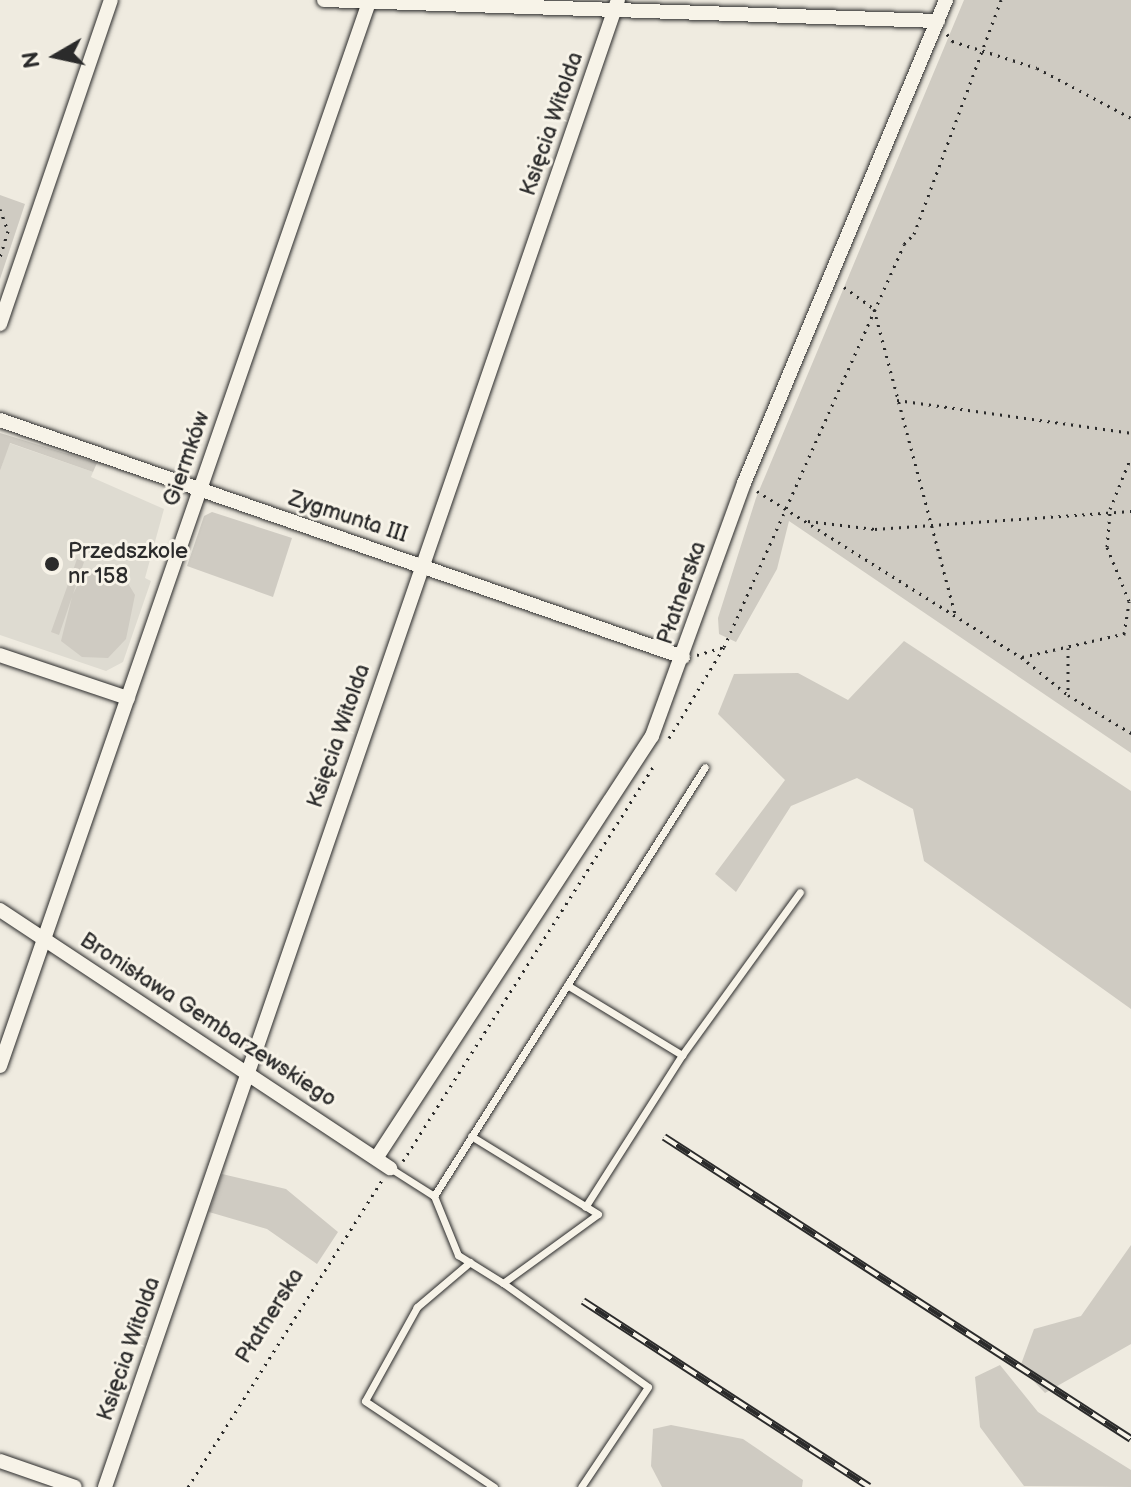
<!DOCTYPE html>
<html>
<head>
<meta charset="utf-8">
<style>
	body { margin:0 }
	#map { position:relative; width:1131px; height:1487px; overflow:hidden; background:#efebe0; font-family:"Balsamiq Sans",sans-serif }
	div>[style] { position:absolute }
	.built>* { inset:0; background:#dedbd1 }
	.green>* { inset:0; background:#cfcbc2 }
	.path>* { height:3px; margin-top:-1.5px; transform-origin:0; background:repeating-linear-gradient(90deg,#2b2b2b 0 2px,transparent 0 8px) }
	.roads { filter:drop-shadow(0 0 2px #2b2b2b) drop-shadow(0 0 2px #2b2b2b) }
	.service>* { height:7px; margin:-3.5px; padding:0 3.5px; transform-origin:3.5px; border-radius:3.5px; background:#f7f3e8 }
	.minor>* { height:14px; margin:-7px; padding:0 7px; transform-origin:7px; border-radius:7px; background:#f7f3e8 }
	.rail>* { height:8px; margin-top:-4px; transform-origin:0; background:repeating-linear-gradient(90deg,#f7f3e8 0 15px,#2b2b2b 0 30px); box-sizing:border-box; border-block:2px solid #2b2b2b }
	.dots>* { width:22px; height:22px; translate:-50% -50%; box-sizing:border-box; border:4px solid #f7f3e8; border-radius:50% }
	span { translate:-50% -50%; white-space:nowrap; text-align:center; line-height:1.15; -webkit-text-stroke:6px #f7f3e8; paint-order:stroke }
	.street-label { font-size:22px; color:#2b2b2b }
	.poi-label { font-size:22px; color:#2b2b2b }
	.left { translate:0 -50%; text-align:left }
	.north { position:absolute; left:16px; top:16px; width:80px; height:80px; -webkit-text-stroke:6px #f7f3e8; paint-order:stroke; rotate:261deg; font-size:22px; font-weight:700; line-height:32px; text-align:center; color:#2b2b2b }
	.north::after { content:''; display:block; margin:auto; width:28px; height:36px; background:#2b2b2b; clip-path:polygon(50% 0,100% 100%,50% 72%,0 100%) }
</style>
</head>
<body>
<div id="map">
	<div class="built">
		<div style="clip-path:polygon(9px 443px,93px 472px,91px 477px,164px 509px,145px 578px,151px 581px,123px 662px,106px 671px,0 635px,0 471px)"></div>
	</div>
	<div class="green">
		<div style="clip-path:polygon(964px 0,1131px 0,1131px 753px,789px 521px,777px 569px,736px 642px,719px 634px,718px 618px,756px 498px)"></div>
		<div style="clip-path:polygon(0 195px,25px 204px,0 279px)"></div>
		<div style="clip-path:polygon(0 433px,10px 436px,97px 463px,93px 472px,10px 443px,0 471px)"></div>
		<div style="clip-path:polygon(212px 512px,292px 538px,273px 597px,187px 566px,204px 516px)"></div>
		<div style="clip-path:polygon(77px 559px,84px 562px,73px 594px,84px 573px,110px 572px,126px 580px,135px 595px,126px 639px,108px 658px,82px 657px,61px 641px,72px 597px,59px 635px,51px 632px)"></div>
		<div style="clip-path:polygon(904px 641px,1131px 791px,1131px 1009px,924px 861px,913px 809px,857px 778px,791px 806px,736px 892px,715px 874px,785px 780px,718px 714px,734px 674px,798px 673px,848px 700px)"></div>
		<div style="clip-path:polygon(222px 1174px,286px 1189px,338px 1232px,317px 1264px,267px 1229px,209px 1212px)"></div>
		<div style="clip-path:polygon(1131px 1245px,1131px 1344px,1045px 1393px,1020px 1367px,1034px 1329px,1081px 1316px)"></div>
		<div style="clip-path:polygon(1000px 1365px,1038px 1412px,1131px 1470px,1131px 1487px,1024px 1486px,980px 1427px,975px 1377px)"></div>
		<div style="clip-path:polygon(671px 1425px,743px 1439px,803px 1480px,802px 1487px,662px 1487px,651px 1466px,653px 1429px)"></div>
	</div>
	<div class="path">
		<div style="left:947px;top:34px;width:9px;rotate:54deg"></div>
		<div style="left:952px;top:41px;width:89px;rotate:17.6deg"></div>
		<div style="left:1037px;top:68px;width:106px;rotate:28deg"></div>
		<div style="left:0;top:209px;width:23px;rotate:70deg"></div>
		<div style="left:8px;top:231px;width:28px;rotate:107deg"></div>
		<div style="left:844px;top:287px;width:37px;rotate:36deg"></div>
		<div style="left:874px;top:309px;width:319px;rotate:75.1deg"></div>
		<div style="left:897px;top:400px;width:236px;rotate:8deg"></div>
		<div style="left:757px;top:491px;width:312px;rotate:32.2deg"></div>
		<div style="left:1021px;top:657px;width:60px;rotate:39deg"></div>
		<div style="left:1068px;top:695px;width:74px;rotate:31.1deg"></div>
		<div style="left:808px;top:521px;width:67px;rotate:6.8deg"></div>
		<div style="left:875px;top:529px;width:257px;rotate:-4deg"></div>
		<div style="left:1124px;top:634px;width:33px;rotate:-81deg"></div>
		<div style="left:1129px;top:601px;width:58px;rotate:-112.2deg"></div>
		<div style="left:1107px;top:547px;width:38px;rotate:-85deg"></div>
		<div style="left:1110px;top:509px;width:56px;rotate:-68deg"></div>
		<div style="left:1068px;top:648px;width:47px;rotate:90deg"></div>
		<div style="left:697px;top:655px;width:28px;rotate:-17deg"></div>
		<div style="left:1022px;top:657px;width:112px;rotate:-12.9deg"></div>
		<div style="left:669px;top:738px;width:106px;rotate:-58.9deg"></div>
		<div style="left:724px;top:647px;width:441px;rotate:-65.9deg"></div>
		<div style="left:904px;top:244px;width:14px;rotate:-45deg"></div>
		<div style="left:914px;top:234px;width:250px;rotate:-69.6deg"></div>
		<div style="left:403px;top:1161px;width:468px;rotate:-57.6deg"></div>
		<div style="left:188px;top:1487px;width:365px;rotate:-57.7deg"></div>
	</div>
	<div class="roads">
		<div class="service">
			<div style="left:567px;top:985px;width:135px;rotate:31.3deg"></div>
			<div style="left:682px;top:1055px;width:180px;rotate:122.5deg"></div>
			<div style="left:682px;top:1055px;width:201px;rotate:-54.1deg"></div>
			<div style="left:390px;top:1168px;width:52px;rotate:32.5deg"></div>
			<div style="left:434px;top:1196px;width:507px;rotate:-57.72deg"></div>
			<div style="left:434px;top:1196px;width:64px;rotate:67.9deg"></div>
			<div style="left:458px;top:1255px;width:53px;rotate:31.9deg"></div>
			<div style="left:503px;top:1283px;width:117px;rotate:-36deg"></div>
			<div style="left:598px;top:1214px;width:149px;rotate:-148.4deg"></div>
			<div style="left:470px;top:1262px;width:70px;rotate:139.7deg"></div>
			<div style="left:417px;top:1307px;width:107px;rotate:119deg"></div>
			<div style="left:365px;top:1401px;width:155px;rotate:33.7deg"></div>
			<div style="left:503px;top:1283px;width:178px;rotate:35.6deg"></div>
			<div style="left:648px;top:1387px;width:120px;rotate:123.8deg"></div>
		</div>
		<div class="minor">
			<div style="left:324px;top:0;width:614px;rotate:1.96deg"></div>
			<div style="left:0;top:324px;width:342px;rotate:-71.1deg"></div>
			<div style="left:0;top:420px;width:723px;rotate:19.14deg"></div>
			<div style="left:0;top:655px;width:135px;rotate:18.6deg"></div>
			<div style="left:0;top:910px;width:468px;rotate:33.5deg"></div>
			<div style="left:0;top:1066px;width:1126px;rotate:-70.87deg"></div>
			<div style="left:377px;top:1157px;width:503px;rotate:-56.85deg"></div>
			<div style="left:652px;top:736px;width:269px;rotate:-70deg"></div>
			<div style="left:744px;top:483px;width:524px;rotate:-67.3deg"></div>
			<div style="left:0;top:1461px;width:79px;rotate:19.1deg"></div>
			<div style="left:105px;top:1487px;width:1573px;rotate:-70.97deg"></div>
		</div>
	</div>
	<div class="rail">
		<div style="left:664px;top:1137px;width:556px;rotate:32.89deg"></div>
		<div style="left:583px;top:1301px;width:341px;rotate:33deg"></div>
	</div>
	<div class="dots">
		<div style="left:52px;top:564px;background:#2b2b2b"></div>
	</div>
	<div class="street-label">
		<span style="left:552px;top:124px;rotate:-71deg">Księcia Witolda</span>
		<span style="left:187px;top:459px;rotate:-71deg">Giermków</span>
		<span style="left:348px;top:517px;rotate:18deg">Zygmunta III</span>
		<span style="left:682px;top:593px;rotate:-71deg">Płatnerska</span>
		<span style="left:339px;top:736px;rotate:-71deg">Księcia Witolda</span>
		<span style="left:208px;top:1020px;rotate:33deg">Bronisława Gembarzewskiego</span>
		<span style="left:270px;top:1316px;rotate:-58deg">Płatnerska</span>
		<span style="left:129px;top:1349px;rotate:-71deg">Księcia Witolda</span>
	</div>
	<div class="poi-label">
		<span class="left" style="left:68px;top:564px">Przedszkole<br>nr 158</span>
	</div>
	<div class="north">N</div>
</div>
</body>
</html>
